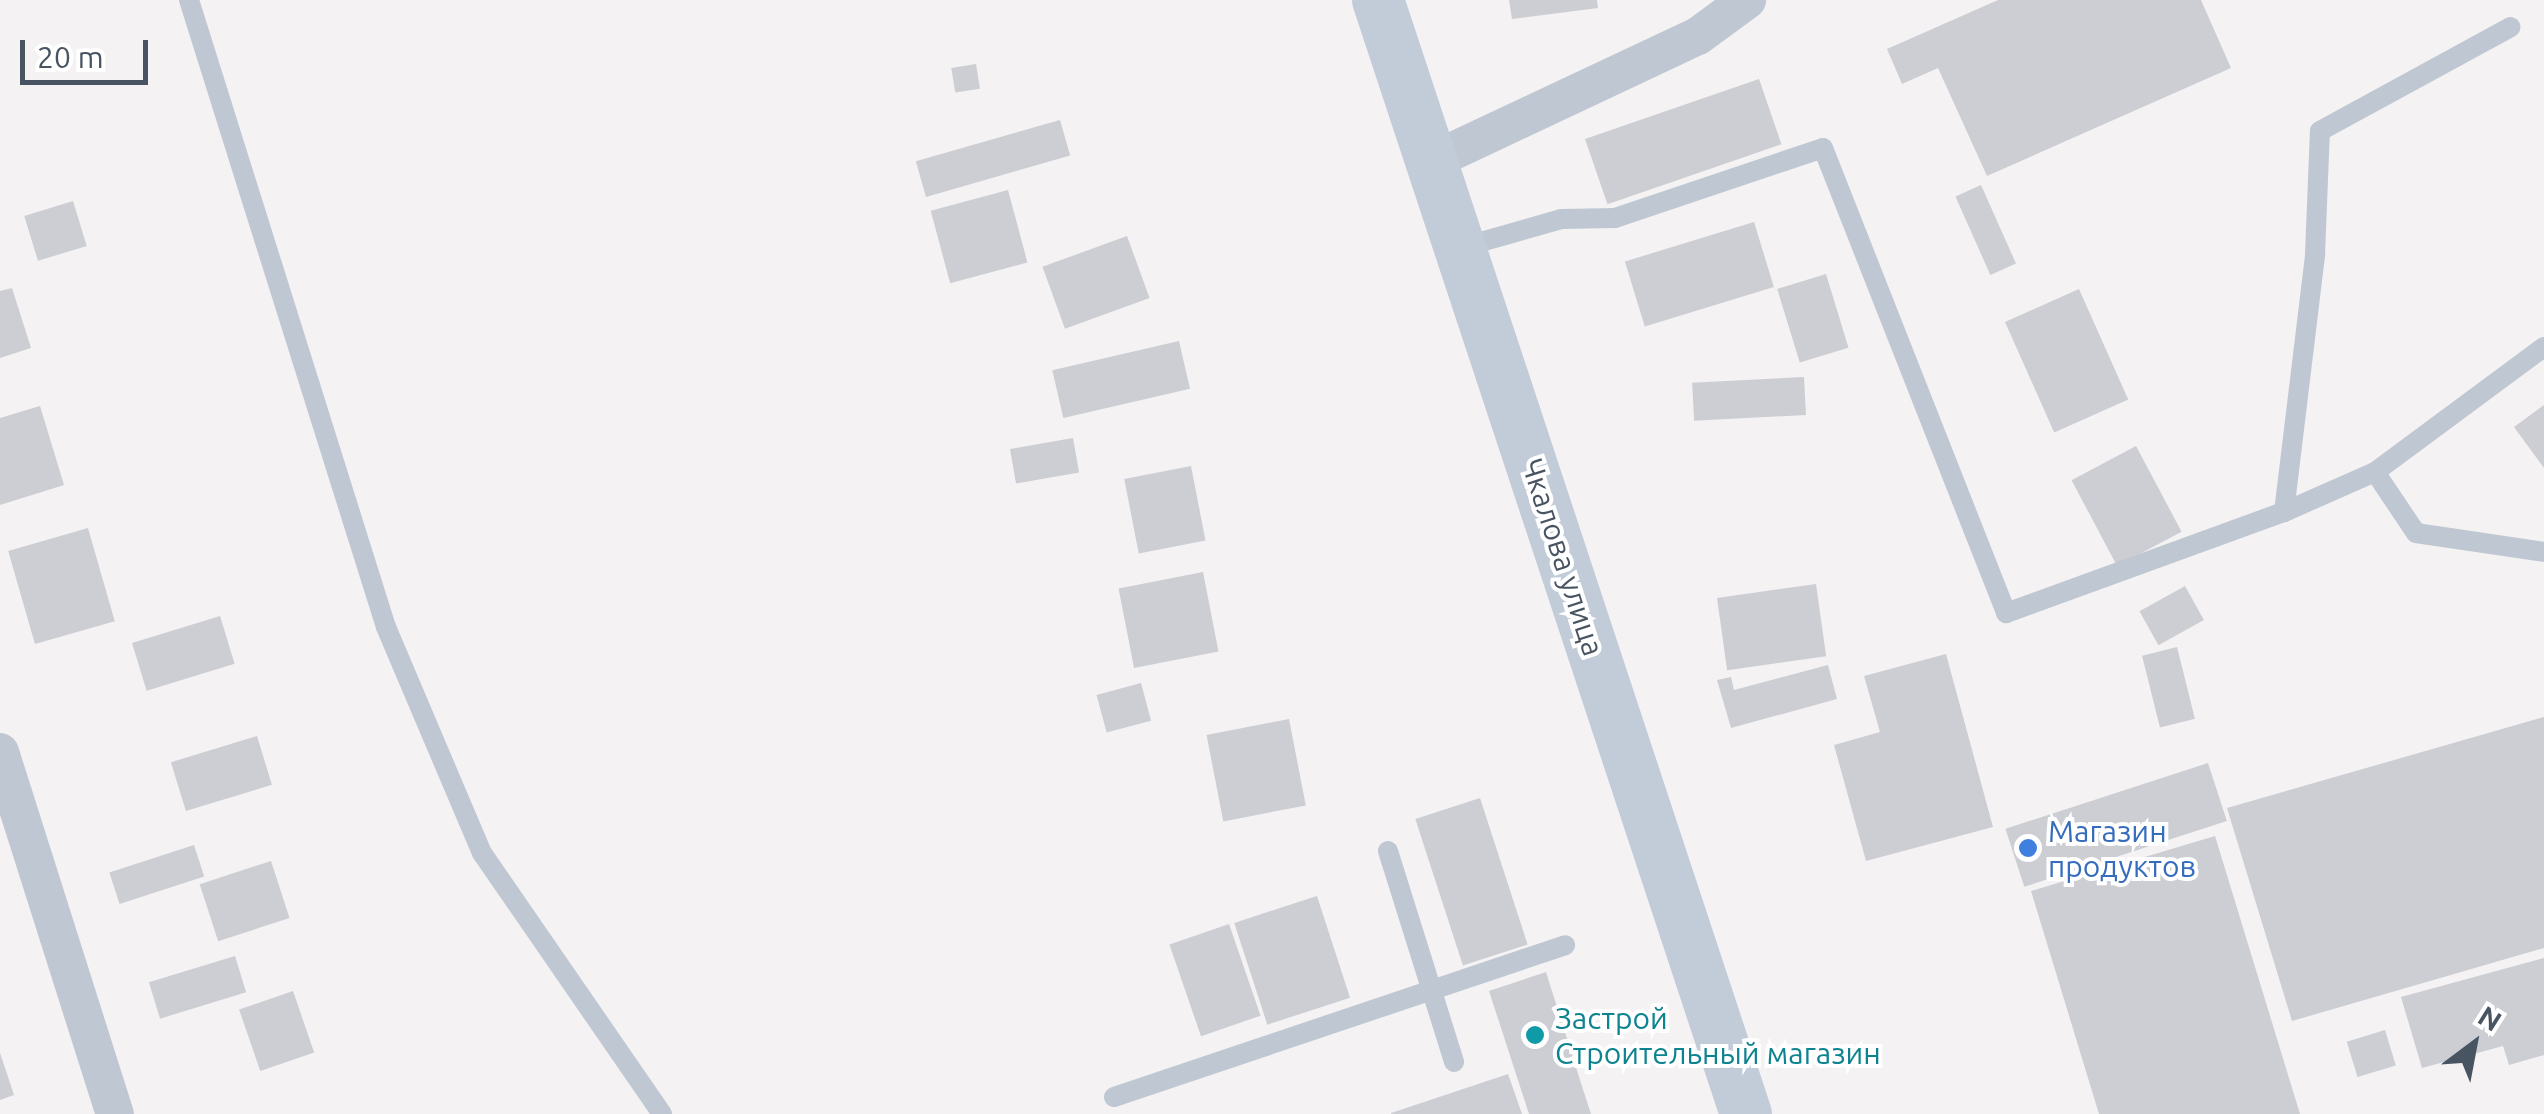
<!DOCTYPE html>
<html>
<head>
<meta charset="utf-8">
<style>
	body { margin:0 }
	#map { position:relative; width:2544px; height:1114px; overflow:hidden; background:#f4f2f2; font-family:Ubuntu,sans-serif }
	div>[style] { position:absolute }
	.building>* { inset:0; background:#ccced4; transform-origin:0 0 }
	.lane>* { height:20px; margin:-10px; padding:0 10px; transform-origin:10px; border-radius:10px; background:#bfc8d2 }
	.street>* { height:38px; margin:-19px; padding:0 19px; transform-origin:19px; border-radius:19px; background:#bfc8d2 }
	.secondary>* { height:52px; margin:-26px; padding:0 26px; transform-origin:26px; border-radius:26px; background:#c2ccd9 }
	.dots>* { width:28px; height:28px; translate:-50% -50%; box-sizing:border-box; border:5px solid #fff; border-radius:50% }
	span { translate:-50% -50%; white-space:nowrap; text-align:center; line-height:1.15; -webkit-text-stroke:8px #fff; paint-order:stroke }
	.street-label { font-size:30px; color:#485461 }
	.shop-label { font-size:30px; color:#366cbe }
	.left { translate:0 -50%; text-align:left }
	.culture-label { font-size:30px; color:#0d838f }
	.north { position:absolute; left:2424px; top:994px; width:100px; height:100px; -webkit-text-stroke:8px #fff; paint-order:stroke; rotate:32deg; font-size:28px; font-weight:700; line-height:40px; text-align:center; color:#485461 }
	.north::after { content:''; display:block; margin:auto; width:35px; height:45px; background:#485461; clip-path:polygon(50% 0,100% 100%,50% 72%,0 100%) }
	.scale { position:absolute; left:20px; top:40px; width:128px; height:45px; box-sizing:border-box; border:5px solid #485461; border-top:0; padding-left:12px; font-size:30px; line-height:35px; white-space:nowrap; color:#485461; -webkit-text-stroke:8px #fff; paint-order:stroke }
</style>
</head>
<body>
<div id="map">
	<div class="building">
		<div style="clip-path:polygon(1509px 0,1597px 0,1598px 8px,1512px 19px)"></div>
		<div style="clip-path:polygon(1998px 0,2201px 0,2231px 68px,1987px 176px,1938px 68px,1902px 84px,1887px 49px)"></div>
		<div style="left:976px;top:64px;width:25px;height:25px;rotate:81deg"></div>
		<div style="left:1759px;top:79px;width:69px;height:184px;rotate:71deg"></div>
		<div style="left:1060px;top:120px;width:37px;height:150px;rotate:74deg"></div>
		<div style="left:1981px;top:185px;width:86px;height:28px;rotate:66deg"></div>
		<div style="left:1008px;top:190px;width:75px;height:80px;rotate:75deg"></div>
		<div style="left:73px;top:201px;width:47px;height:51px;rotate:73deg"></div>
		<div style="left:1754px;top:222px;width:68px;height:135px;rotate:73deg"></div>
		<div style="left:1127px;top:236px;width:66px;height:90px;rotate:70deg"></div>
		<div style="left:1826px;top:274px;width:77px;height:51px;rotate:73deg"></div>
		<div style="clip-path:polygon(12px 288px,31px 348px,0 358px,0 291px)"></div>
		<div style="left:2079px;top:289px;width:121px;height:81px;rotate:66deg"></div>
		<div style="left:1179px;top:341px;width:49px;height:130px;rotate:77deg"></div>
		<div style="left:1804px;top:377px;width:38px;height:112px;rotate:87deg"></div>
		<div style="clip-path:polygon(2544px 405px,2544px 468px,2514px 427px)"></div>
		<div style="clip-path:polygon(40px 406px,64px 485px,0 505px,0 418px)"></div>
		<div style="left:1073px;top:438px;width:35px;height:64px;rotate:80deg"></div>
		<div style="left:2136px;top:446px;width:97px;height:73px;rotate:62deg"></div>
		<div style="left:1191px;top:466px;width:76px;height:68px;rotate:79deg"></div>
		<div style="left:88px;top:528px;width:97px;height:83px;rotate:74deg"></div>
		<div style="left:1203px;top:572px;width:81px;height:86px;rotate:79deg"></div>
		<div style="left:1816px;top:584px;width:73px;height:100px;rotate:82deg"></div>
		<div style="left:2185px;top:586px;width:39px;height:52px;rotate:61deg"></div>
		<div style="left:220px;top:616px;width:50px;height:92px;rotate:73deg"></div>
		<div style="left:2177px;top:647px;width:74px;height:36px;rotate:76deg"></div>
		<div style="clip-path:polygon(1946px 654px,1993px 827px,1866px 861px,1834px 745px,1880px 732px,1864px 676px)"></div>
		<div style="clip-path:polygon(1828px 665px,1837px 699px,1731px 728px,1717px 680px,1731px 677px,1734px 690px)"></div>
		<div style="left:1141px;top:683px;width:39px;height:46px;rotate:75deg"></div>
		<div style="clip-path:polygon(2544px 717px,2544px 948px,2292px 1021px,2227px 808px)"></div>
		<div style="left:1289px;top:719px;width:88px;height:84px;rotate:79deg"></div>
		<div style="left:257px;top:736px;width:51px;height:90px;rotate:73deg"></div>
		<div style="left:2208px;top:763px;width:61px;height:213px;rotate:72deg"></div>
		<div style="left:1480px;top:798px;width:154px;height:68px;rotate:72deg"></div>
		<div style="clip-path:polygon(2215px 836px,2300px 1114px,2099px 1114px,2031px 891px)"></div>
		<div style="left:194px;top:845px;width:33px;height:89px;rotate:72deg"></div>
		<div style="left:271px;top:861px;width:60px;height:75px;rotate:72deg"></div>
		<div style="left:1317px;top:896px;width:107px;height:87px;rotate:72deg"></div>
		<div style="left:1229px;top:924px;width:97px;height:63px;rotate:71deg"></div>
		<div style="left:235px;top:956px;width:38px;height:90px;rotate:73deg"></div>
		<div style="clip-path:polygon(2544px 958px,2544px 1055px,2509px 1065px,2503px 1046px,2422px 1068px,2401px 997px)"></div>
		<div style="clip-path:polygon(1546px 972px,1580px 1080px,1591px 1114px,1529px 1114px,1489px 991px)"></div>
		<div style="left:293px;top:991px;width:65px;height:57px;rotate:71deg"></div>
		<div style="left:2385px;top:1030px;width:37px;height:40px;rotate:73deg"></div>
		<div style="clip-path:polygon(0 1053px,14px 1095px,0 1100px)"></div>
		<div style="clip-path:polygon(1508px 1074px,1522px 1114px,1391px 1114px,1391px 1113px)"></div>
	</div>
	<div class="lane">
		<div style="left:189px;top:0;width:657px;rotate:72.56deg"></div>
		<div style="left:386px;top:627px;width:246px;rotate:67deg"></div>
		<div style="left:482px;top:853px;width:317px;rotate:55.4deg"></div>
		<div style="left:1463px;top:247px;width:102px;rotate:-15.9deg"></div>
		<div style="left:1561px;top:219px;width:54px;rotate:-1.1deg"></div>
		<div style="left:1615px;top:218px;width:219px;rotate:-18.6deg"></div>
		<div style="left:1823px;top:148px;width:500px;rotate:68.5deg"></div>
		<div style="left:2006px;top:613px;width:296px;rotate:-20deg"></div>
		<div style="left:2284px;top:512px;width:260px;rotate:-83.1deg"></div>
		<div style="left:2315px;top:254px;width:123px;rotate:-87.7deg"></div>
		<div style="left:2320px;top:131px;width:217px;rotate:-28.6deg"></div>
		<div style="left:2375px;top:472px;width:73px;rotate:56.1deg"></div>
		<div style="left:2416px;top:533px;width:129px;rotate:8.4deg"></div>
		<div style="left:2284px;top:512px;width:99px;rotate:-23.7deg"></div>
		<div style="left:2375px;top:472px;width:210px;rotate:-36.5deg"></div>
		<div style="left:1388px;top:851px;width:221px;rotate:72.6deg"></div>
		<div style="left:1114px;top:1097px;width:476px;rotate:-18.6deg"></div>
	</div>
	<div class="street">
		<div style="left:1432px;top:161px;width:294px;rotate:-25.2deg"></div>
		<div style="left:1698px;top:36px;width:61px;rotate:-36.3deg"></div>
		<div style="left:0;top:752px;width:380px;rotate:72.4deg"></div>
	</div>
	<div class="secondary">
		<div style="left:1378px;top:0;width:1173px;rotate:71.72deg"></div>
	</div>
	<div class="dots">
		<div style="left:2028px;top:848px;background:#3f7fe0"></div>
		<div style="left:1535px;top:1035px;background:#0f9aa8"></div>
	</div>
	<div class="street-label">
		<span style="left:1563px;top:557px;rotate:72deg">Чкалова улица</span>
	</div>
	<div class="shop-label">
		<span class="left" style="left:2048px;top:848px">Магазин<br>продуктов</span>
	</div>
	<div class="culture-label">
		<span class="left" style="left:1555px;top:1035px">Застрой<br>Строительный магазин</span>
	</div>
	<div class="north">N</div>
	<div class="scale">20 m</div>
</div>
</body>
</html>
